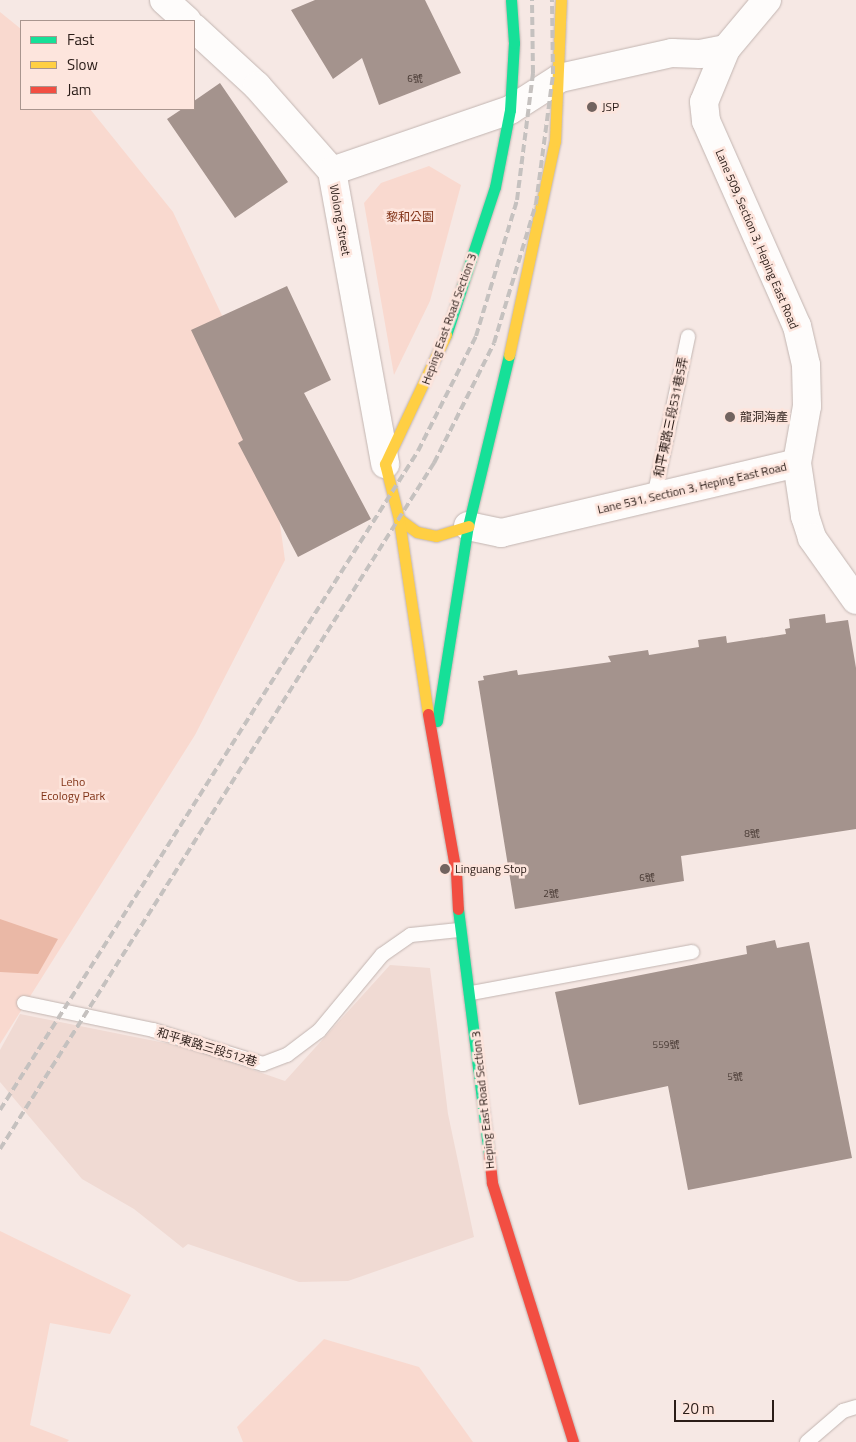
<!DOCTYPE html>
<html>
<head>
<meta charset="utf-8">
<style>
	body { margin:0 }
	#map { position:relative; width:856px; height:1442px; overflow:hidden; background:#f6e8e4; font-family:"Titillium Web","Noto Sans TC",sans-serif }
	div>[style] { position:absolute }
	.built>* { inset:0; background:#f0dad3 }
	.green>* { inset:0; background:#f9d9cf }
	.water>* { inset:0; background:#eab8a6 }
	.building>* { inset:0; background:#a4938d }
	.roads { filter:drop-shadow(0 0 1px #c2b5b1) drop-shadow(0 0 1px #c2b5b1) }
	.lane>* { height:14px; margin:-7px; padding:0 7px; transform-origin:7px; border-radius:7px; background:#fefcfb }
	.street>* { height:28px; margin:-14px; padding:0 14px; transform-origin:14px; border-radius:14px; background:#fefcfb }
	.fast>* { height:11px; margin:-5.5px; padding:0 5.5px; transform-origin:5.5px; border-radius:5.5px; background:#16e098 }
	.slow>* { height:11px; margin:-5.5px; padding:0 5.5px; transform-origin:5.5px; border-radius:5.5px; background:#ffcf43 }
	.jam>* { height:11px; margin:-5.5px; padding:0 5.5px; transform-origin:5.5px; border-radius:5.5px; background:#f24e42 }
	.rail>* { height:4px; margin-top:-2px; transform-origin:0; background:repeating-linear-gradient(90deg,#c5c1bf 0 8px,transparent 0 12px) }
	.dots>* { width:14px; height:14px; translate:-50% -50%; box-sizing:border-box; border:2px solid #fde5dd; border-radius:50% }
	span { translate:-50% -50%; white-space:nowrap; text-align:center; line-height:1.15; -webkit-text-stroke:5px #fde5dd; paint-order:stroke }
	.number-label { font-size:10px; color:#483a34 }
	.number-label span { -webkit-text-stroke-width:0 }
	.poi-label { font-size:12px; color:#2a1c17 }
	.left { translate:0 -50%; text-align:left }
	.park-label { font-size:12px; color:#813317 }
	.street-label { font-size:12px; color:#2a1c17 }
	.legend { position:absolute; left:20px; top:20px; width:175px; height:90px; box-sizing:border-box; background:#fde5dd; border:1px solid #a9958e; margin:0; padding:6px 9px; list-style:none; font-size:15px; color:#2a1c17 }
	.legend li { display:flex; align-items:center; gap:10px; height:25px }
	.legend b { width:25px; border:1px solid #a9958e }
	.scale { position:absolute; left:674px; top:1400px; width:100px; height:22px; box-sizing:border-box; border:2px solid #2a1c17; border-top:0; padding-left:6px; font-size:15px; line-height:18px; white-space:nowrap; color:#2a1c17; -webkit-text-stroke:4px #fde5dd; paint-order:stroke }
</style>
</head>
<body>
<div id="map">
	<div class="built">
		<div style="clip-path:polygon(390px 965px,430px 968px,448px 1114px,474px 1237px,348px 1281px,299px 1282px,188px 1244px,183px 1248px,134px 1209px,82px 1179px,0 1082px,0 1050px,20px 1014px,190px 1048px,285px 1081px)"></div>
	</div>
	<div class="green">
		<div style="clip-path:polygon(0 12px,21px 29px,21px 109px,90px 109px,173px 212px,263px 402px,285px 560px,195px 735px,0 1044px)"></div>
		<div style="clip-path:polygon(429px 166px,461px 185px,430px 301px,394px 375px,364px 203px,381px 183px)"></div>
		<div style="clip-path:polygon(0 1231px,131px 1295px,110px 1334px,50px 1323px,30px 1425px,69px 1440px,67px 1442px,0 1442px)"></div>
		<div style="clip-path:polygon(324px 1339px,419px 1367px,473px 1442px,243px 1442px,237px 1427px)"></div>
	</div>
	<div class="water">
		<div style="clip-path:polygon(0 919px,58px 939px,38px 974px,0 972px)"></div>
	</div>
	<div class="building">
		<div style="clip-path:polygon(315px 0,425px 0,461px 73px,379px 105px,362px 58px,333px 79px,291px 10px)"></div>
		<div style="clip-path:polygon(220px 83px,288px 182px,235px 218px,167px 119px,182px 109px,194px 109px,194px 101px)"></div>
		<div style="clip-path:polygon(287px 286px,331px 380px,304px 393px,371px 519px,298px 557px,238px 443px,243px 440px,191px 330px)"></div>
		<div style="clip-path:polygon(825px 614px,826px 623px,848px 620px,856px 668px,856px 829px,681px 856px,684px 881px,515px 909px,478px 681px,484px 680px,483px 676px,517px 670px,518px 675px,611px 662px,608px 656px,648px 650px,649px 655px,699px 647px,698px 640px,726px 636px,727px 643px,786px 634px,785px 629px,790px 628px,789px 619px)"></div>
		<div style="clip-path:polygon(775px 940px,777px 948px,809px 942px,852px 1158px,688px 1190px,668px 1086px,579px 1105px,555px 992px,747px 954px,746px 946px)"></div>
	</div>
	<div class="roads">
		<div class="lane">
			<div style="left:654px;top:497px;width:164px;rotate:-78deg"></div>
			<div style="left:471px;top:993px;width:225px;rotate:-10.5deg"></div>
			<div style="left:24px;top:1003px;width:132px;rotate:11.8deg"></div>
			<div style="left:153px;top:1030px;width:115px;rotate:17.2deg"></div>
			<div style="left:263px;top:1064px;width:26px;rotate:-21deg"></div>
			<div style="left:287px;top:1055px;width:40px;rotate:-37deg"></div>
			<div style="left:319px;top:1031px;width:99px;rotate:-50.3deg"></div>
			<div style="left:382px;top:955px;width:35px;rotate:-35deg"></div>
			<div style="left:411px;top:935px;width:48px;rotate:-5.9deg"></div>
			<div style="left:807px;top:1442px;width:48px;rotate:-40.7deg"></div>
			<div style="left:843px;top:1411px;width:14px;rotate:-17deg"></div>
		</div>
		<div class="street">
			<div style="left:164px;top:0;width:31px;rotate:42deg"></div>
			<div style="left:767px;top:0;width:64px;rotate:129.9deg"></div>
			<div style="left:726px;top:49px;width:57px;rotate:112.5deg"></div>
			<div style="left:704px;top:102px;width:19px;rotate:84deg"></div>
			<div style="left:706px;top:121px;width:224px;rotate:66.1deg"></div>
			<div style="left:797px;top:326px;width:40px;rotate:77deg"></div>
			<div style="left:806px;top:365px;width:41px;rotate:88.6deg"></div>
			<div style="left:807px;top:406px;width:58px;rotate:100deg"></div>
			<div style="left:194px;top:28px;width:86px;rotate:42.6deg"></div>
			<div style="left:257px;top:86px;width:113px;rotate:48.6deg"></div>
			<div style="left:332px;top:171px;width:298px;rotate:79.7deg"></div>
			<div style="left:332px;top:171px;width:188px;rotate:-18.9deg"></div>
			<div style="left:510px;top:110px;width:59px;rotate:-32.6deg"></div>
			<div style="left:560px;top:78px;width:115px;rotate:-12.6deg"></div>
			<div style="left:672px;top:53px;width:28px;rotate:2deg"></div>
			<div style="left:700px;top:54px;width:26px;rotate:-11deg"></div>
			<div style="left:468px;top:526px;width:34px;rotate:12deg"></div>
			<div style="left:501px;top:533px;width:304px;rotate:-13.3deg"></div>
			<div style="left:797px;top:463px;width:54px;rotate:81.4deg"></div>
			<div style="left:805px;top:516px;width:23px;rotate:72deg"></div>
			<div style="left:812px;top:538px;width:76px;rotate:54.6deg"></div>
		</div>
		<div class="fast">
			<div style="left:446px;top:335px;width:156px;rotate:-71.7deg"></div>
			<div style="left:495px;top:187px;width:78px;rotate:-79deg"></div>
			<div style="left:510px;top:110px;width:67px;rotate:-86.6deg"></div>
			<div style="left:514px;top:43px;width:43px;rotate:-94deg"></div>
			<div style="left:437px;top:721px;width:197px;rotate:-81deg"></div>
			<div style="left:468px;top:526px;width:176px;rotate:-76.5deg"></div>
			<div style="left:458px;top:909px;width:247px;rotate:82.8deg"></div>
		</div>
		<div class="slow">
			<div style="left:509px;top:355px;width:219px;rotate:-77.9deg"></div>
			<div style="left:555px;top:141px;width:141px;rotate:-87.6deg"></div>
			<div style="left:399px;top:519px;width:22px;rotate:36deg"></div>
			<div style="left:417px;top:532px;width:19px;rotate:12deg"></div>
			<div style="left:436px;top:536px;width:34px;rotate:-17deg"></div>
			<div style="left:428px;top:714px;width:197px;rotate:-98.5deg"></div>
			<div style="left:399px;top:519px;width:57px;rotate:-104.3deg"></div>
			<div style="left:385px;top:464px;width:143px;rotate:-64.7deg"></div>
		</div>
		<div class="jam">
			<div style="left:428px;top:714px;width:160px;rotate:80deg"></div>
			<div style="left:456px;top:872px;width:37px;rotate:87deg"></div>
			<div style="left:489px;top:1154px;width:29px;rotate:84deg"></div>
			<div style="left:492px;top:1183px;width:271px;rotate:72.6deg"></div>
		</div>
	</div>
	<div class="rail">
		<div style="left:0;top:1110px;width:780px;rotate:-57.61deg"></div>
		<div style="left:418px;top:451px;width:129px;rotate:-63.2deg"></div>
		<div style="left:476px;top:336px;width:142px;rotate:-73.2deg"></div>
		<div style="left:517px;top:200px;width:128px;rotate:-82.8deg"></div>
		<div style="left:533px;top:73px;width:73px;rotate:-90.8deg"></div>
		<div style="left:0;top:1149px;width:812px;rotate:-57.68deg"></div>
		<div style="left:434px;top:463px;width:134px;rotate:-63.4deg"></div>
		<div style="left:494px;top:343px;width:145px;rotate:-73.2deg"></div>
		<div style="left:536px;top:204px;width:131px;rotate:-82.5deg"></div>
		<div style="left:553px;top:74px;width:74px;rotate:-90.8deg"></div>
	</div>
	<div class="dots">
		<div style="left:592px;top:107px;background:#71635f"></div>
		<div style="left:730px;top:417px;background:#71635f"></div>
		<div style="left:445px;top:869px;background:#71635f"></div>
	</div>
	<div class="number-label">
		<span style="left:415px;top:79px">6號</span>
		<span style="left:752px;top:834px">8號</span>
		<span style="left:647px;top:878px">6號</span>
		<span style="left:551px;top:894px">2號</span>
		<span style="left:666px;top:1045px">559號</span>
		<span style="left:735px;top:1077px">5號</span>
	</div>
	<div class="poi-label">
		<span class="left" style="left:602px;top:107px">JSP</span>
		<span class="left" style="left:740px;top:417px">龍洞海產</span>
		<span class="left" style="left:455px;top:869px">Linguang Stop</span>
	</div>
	<div class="park-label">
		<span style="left:410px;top:217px">黎和公園</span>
		<span style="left:73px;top:789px">Leho<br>Ecology Park</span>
	</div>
	<div class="street-label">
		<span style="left:340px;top:220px;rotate:80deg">Wolong Street</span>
		<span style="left:757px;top:239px;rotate:67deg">Lane 509, Section 3, Heping East Road</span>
		<span style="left:449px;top:319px;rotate:-70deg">Heping East Road Section 3</span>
		<span style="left:671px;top:417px;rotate:-78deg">和平東路三段531巷5弄</span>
		<span style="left:692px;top:488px;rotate:-13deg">Lane 531, Section 3, Heping East Road</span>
		<span style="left:207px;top:1047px;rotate:17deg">和平東路三段512巷</span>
		<span style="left:483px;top:1100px;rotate:-96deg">Heping East Road Section 3</span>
	</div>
	<ul class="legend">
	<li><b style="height:6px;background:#16e098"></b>Fast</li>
	<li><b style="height:6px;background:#ffcf43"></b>Slow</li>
	<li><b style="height:6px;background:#f24e42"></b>Jam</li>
	</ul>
	<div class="scale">20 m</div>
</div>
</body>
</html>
